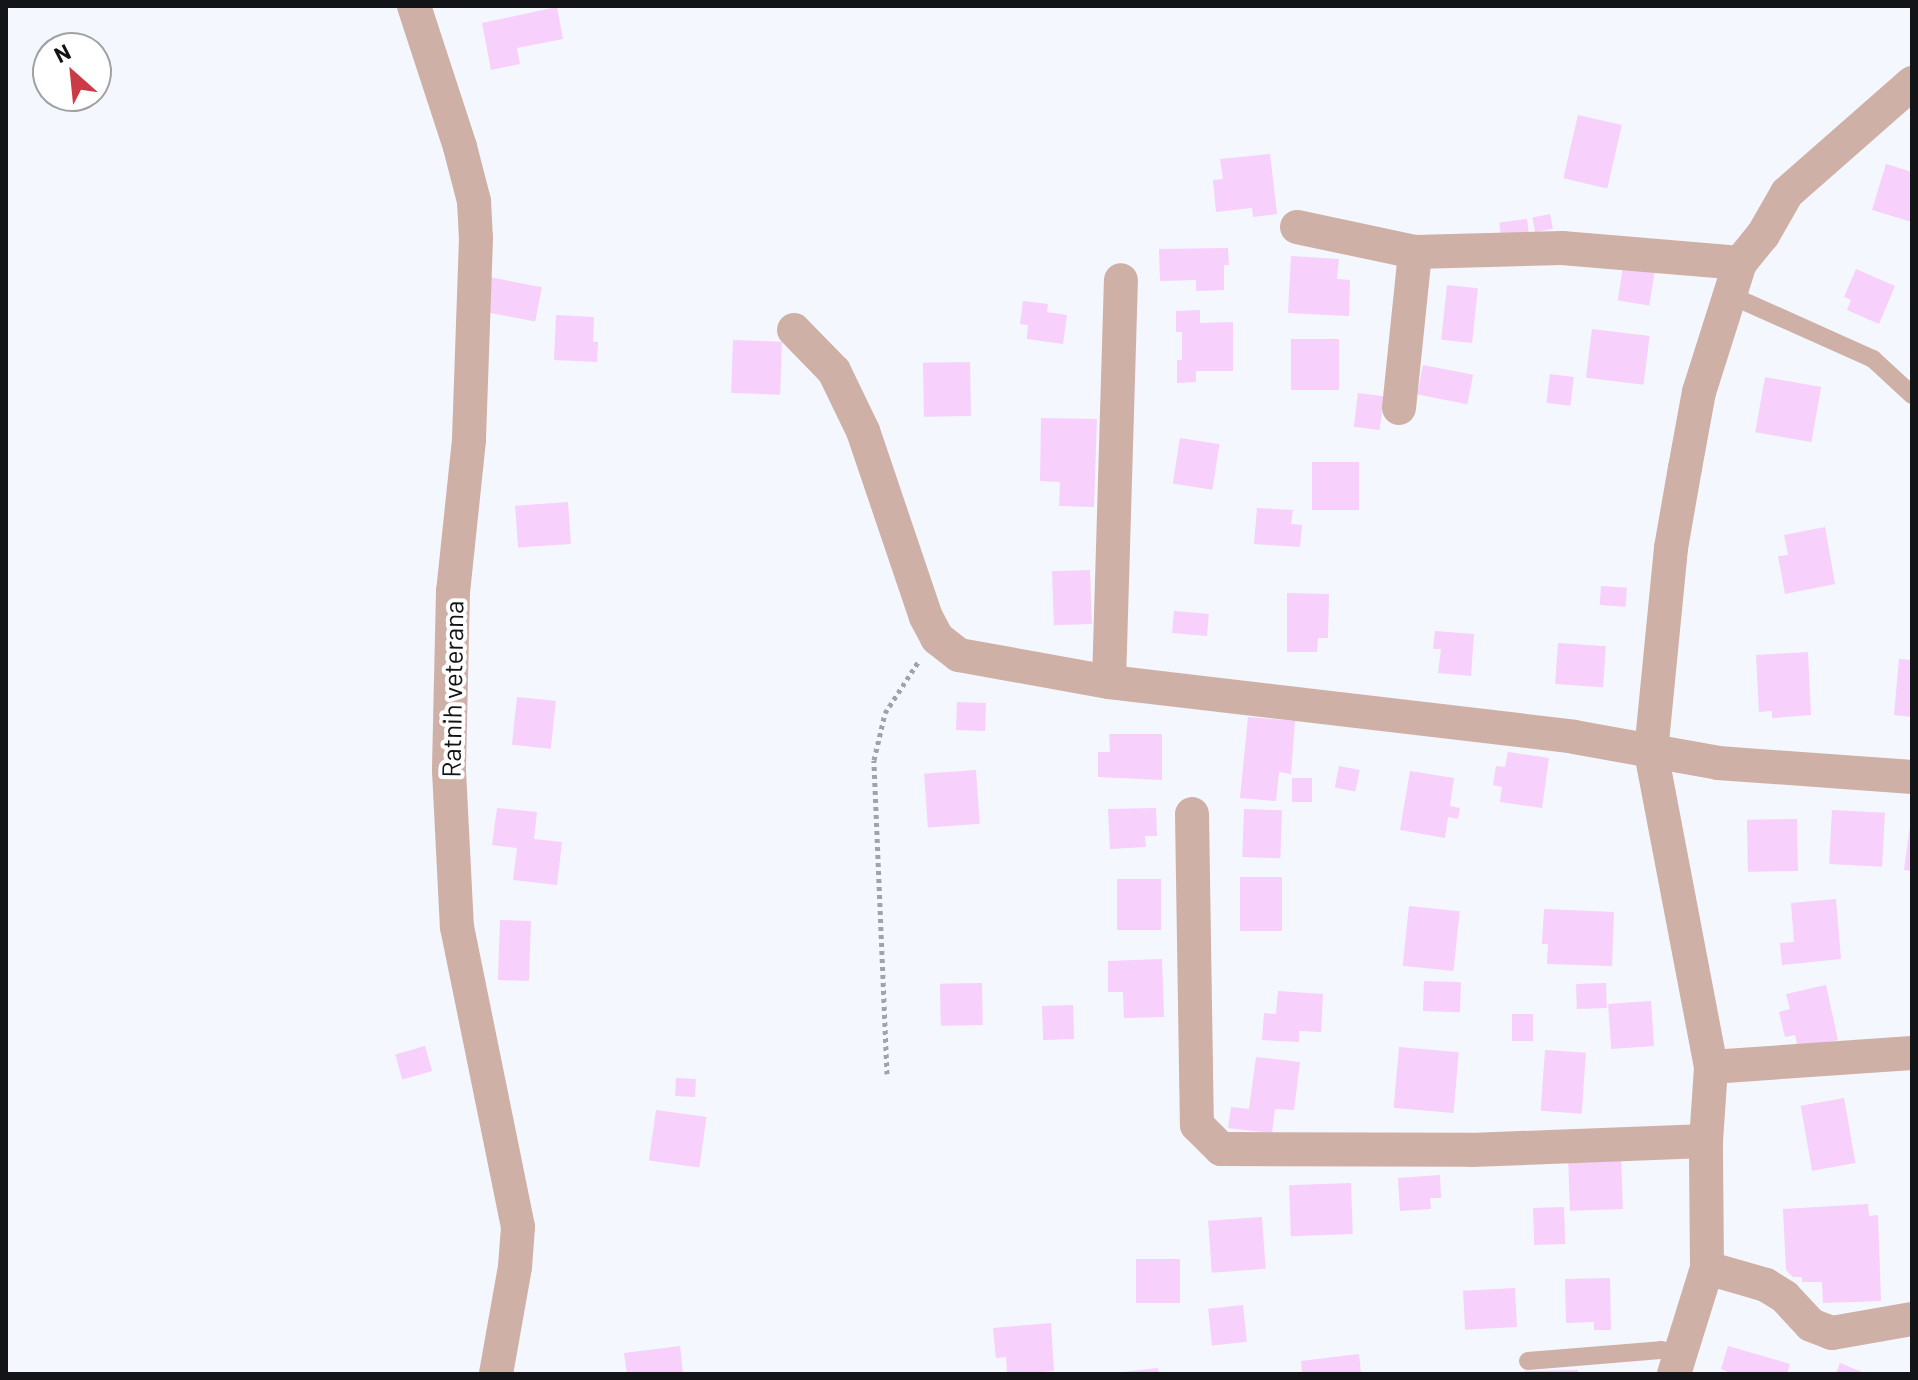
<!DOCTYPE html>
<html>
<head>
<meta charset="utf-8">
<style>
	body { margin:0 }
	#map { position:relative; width:1918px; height:1380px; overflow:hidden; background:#f4f7fe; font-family:Barlow,sans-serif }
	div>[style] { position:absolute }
	.building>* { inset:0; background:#f7d0fb; transform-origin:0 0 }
	.path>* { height:5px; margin-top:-2.5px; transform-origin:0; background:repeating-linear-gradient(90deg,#a1a3a9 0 4px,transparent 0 8px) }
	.service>* { height:18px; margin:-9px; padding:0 9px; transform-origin:9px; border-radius:9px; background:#cfb0a6 }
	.minor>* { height:34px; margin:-17px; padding:0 17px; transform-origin:17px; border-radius:17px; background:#cfb0a6 }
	span { translate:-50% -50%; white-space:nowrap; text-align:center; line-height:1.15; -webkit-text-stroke:8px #fff; paint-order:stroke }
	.street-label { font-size:26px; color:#131417 }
	.frame { position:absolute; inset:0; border:8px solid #131417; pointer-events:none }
	.north { position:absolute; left:32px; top:32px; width:80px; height:80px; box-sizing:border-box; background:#fff; border:2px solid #a1a1a2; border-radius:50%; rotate:333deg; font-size:22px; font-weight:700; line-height:32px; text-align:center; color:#131417 }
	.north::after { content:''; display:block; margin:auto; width:28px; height:36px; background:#ca3a47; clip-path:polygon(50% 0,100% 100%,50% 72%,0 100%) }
</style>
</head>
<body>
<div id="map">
	<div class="building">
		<div style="clip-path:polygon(557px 7px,563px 39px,517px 48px,520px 64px,491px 70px,482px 23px)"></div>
		<div style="left:1578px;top:115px;width:45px;height:65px;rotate:13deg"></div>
		<div style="clip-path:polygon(1270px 154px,1277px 214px,1253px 217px,1252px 208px,1216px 212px,1213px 180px,1223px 179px,1220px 159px)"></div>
		<div style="clip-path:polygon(1886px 164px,1912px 172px,1912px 222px,1872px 210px)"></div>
		<div style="left:1550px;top:214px;width:15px;height:18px;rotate:79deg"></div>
		<div style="left:1527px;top:219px;width:16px;height:28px;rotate:83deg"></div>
		<div style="clip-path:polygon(1228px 248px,1229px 265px,1224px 265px,1224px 290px,1196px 291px,1196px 280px,1160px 281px,1159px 249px)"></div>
		<div style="clip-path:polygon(1291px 256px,1339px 259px,1337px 279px,1350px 280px,1349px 316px,1288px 313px)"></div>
		<div style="left:1623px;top:267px;width:32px;height:34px;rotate:9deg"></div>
		<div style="clip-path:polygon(1856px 269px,1895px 286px,1879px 324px,1847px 310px,1851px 300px,1844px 297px)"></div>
		<div style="left:484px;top:276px;width:59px;height:35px;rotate:11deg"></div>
		<div style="left:1447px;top:285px;width:31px;height:55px;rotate:6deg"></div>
		<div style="clip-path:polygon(1023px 301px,1048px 304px,1047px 312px,1067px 315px,1063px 344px,1027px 339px,1028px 325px,1020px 324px)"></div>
		<div style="clip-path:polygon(1200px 310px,1200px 323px,1233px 322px,1233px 371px,1196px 371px,1196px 382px,1177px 383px,1177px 360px,1182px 360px,1182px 332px,1176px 332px,1176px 311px)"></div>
		<div style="clip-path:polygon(556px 315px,594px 317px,593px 342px,598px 342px,597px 362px,554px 360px)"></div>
		<div style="left:1592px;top:329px;width:58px;height:49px;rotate:7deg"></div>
		<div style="left:1291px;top:339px;width:48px;height:51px"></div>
		<div style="left:733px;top:340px;width:49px;height:53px;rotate:2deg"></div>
		<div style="left:970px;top:362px;width:54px;height:47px;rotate:89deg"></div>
		<div style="left:1423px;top:365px;width:51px;height:30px;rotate:11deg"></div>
		<div style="left:1550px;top:374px;width:24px;height:29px;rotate:7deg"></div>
		<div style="left:1765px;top:377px;width:57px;height:56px;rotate:10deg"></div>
		<div style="left:1358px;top:393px;width:26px;height:34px;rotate:7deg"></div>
		<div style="clip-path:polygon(1041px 418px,1097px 419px,1094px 507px,1059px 506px,1060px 482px,1040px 481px)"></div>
		<div style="left:1180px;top:438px;width:40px;height:46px;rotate:9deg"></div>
		<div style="left:1359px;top:462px;width:48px;height:47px;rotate:90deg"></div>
		<div style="left:568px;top:502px;width:42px;height:53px;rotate:86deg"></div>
		<div style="clip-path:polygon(1257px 508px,1293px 510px,1291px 524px,1302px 525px,1300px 547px,1254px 544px)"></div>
		<div style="clip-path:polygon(1825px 527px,1835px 584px,1785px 594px,1778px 556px,1788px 555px,1784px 535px)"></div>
		<div style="left:1090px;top:570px;width:54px;height:38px;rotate:88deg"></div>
		<div style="left:1601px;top:586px;width:26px;height:19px;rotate:4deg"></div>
		<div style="clip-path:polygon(1287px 593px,1329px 594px,1328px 638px,1318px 638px,1317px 652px,1287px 652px)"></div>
		<div style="left:1174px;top:611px;width:35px;height:22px;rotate:5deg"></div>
		<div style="clip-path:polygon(1435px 631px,1474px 634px,1471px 676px,1438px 673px,1441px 649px,1433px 649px)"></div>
		<div style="left:1558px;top:643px;width:48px;height:41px;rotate:4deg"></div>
		<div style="clip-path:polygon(1808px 652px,1811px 715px,1772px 718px,1772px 711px,1759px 712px,1756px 655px)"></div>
		<div style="clip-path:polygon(1899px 659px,1912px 660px,1912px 717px,1894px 715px)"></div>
		<div style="left:517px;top:697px;width:39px;height:48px;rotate:6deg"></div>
		<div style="left:957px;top:702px;width:29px;height:28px;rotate:2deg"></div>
		<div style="clip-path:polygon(1248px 717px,1295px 721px,1291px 774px,1279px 772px,1276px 801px,1240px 798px)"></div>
		<div style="clip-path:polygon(1109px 734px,1162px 734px,1162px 780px,1098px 777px,1098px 752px,1110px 752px)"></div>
		<div style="clip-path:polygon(1508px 752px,1549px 758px,1542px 808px,1500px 802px,1502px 787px,1493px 785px,1496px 766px,1505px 767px)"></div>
		<div style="left:1339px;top:766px;width:21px;height:22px;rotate:11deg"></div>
		<div style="left:976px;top:770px;width:54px;height:52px;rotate:86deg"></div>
		<div style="clip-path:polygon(1410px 771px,1454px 778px,1450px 806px,1460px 808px,1458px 819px,1448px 817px,1445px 838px,1400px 830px)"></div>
		<div style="left:1292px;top:778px;width:20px;height:24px"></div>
		<div style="clip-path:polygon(497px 808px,537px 812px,534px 839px,562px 842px,557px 885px,513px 880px,517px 848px,492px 845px)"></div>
		<div style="clip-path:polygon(1156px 808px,1157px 836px,1145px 836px,1146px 847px,1110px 849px,1108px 809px)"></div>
		<div style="left:1244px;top:809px;width:38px;height:48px;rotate:2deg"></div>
		<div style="left:1832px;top:810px;width:53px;height:54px;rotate:3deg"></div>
		<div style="left:1797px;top:819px;width:52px;height:50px;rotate:89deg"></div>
		<div style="clip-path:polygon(1910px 826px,1912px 826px,1912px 871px,1904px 870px)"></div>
		<div style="left:1240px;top:877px;width:42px;height:54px"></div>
		<div style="left:1117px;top:879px;width:44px;height:51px"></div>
		<div style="clip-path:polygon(1836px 899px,1841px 959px,1782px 965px,1780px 943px,1794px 942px,1791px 903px)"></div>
		<div style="left:1409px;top:906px;width:51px;height:60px;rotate:6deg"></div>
		<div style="clip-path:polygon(1544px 909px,1614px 912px,1612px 966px,1547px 964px,1548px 944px,1542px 944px)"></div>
		<div style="left:500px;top:920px;width:31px;height:60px;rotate:2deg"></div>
		<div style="clip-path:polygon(1162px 959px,1164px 1017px,1124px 1018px,1123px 992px,1108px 992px,1108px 961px)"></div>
		<div style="left:1424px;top:981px;width:37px;height:30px;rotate:2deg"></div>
		<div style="left:982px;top:983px;width:42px;height:42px;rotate:89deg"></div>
		<div style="left:1606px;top:983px;width:25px;height:30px;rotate:88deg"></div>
		<div style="clip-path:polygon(1826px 985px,1838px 1040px,1798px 1049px,1795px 1035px,1785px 1037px,1779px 1012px,1790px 1009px,1786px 994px)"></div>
		<div style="clip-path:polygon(1278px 991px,1323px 994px,1321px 1032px,1299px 1031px,1299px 1042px,1262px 1040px,1264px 1013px,1276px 1014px)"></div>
		<div style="left:1651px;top:1001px;width:45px;height:43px;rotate:86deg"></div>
		<div style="left:1073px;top:1005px;width:34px;height:31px;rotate:88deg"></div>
		<div style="left:1512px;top:1014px;width:21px;height:27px"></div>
		<div style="left:425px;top:1046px;width:26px;height:31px;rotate:74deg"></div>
		<div style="left:1399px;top:1047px;width:60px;height:61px;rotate:5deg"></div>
		<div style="left:1545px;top:1050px;width:41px;height:61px;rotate:4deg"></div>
		<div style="clip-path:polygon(1256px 1057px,1300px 1062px,1294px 1110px,1275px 1109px,1272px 1133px,1228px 1128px,1231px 1107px,1249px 1109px)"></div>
		<div style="left:676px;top:1078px;width:20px;height:18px;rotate:3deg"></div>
		<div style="left:1844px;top:1098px;width:66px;height:44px;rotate:80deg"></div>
		<div style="left:656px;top:1110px;width:51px;height:51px;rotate:8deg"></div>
		<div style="left:1621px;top:1154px;width:55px;height:53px;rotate:88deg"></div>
		<div style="clip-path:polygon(1440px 1175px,1441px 1198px,1430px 1198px,1431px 1209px,1400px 1211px,1398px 1178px)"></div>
		<div style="left:1351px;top:1183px;width:51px;height:62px;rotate:88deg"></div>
		<div style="clip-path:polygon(1868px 1204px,1869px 1216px,1878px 1215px,1881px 1301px,1823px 1303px,1822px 1282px,1802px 1282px,1802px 1277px,1793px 1277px,1786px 1270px,1783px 1209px)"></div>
		<div style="left:1564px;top:1207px;width:37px;height:31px;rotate:88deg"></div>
		<div style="left:1262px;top:1217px;width:52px;height:54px;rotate:86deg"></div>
		<div style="left:1136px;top:1259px;width:44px;height:44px"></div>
		<div style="clip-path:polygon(1610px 1278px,1611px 1330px,1594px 1330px,1594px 1322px,1566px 1323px,1565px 1279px)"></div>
		<div style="left:1515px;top:1288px;width:39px;height:52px;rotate:87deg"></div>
		<div style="left:1243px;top:1305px;width:37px;height:35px;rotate:84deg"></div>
		<div style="clip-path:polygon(1051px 1323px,1054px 1371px,1007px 1374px,1006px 1357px,996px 1358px,993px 1328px)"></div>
		<div style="clip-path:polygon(680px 1346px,683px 1374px,627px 1374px,624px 1353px)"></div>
		<div style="clip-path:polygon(1728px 1346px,1790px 1364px,1787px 1374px,1732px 1374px,1721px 1369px)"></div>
		<div style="clip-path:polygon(1359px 1354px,1361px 1374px,1302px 1374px,1301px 1361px)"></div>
		<div style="clip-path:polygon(1840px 1363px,1867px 1374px,1836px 1374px)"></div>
		<div style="clip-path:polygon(1158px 1368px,1159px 1374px,1123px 1374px,1123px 1372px)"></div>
		<div style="clip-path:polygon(1578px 1370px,1578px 1374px,1525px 1374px,1525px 1371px)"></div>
	</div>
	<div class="path">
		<div style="left:887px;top:1074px;width:314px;rotate:-92.4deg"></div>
		<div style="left:874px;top:760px;width:48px;rotate:-76.8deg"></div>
		<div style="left:885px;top:713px;width:61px;rotate:-57.1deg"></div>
	</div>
	<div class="service">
		<div style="left:1730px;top:295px;width:157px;rotate:24.1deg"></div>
		<div style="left:1873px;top:359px;width:53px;rotate:42.7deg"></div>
		<div style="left:1528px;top:1361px;width:133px;rotate:-4.7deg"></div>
		<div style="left:1661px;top:1350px;width:19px;rotate:12deg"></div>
	</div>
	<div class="minor">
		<div style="left:414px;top:6px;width:148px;rotate:71.9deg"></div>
		<div style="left:460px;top:147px;width:56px;rotate:75.5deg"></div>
		<div style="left:474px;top:201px;width:37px;rotate:87deg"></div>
		<div style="left:476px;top:238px;width:202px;rotate:92deg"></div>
		<div style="left:469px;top:440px;width:152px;rotate:96deg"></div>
		<div style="left:453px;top:591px;width:180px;rotate:91.3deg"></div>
		<div style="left:449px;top:771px;width:156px;rotate:87.1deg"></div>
		<div style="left:457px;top:927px;width:306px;rotate:78.5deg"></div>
		<div style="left:518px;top:1227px;width:40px;rotate:94.3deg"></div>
		<div style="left:515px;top:1267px;width:109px;rotate:100.1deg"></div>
		<div style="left:1297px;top:227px;width:121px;rotate:12deg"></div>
		<div style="left:1415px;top:252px;width:147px;rotate:-1.6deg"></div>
		<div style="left:1562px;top:248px;width:179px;rotate:4.8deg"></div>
		<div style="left:794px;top:330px;width:57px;rotate:45.7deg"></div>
		<div style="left:834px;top:371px;width:67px;rotate:64.2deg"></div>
		<div style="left:863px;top:431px;width:196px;rotate:71.3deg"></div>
		<div style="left:926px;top:617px;width:24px;rotate:62deg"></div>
		<div style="left:937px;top:638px;width:28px;rotate:38deg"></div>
		<div style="left:959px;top:655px;width:152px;rotate:10.2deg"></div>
		<div style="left:1109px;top:682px;width:468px;rotate:6.7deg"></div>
		<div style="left:1574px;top:737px;width:146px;rotate:10.2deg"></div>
		<div style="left:1718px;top:763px;width:195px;rotate:4.1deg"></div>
		<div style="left:1399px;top:408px;width:157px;rotate:-84.1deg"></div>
		<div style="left:1109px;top:682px;width:402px;rotate:-88.3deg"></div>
		<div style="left:1192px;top:814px;width:311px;rotate:89.1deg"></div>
		<div style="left:1197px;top:1125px;width:34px;rotate:45deg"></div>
		<div style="left:1221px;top:1149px;width:250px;rotate:0.2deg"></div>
		<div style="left:1471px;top:1150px;width:235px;rotate:-2.2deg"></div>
		<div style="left:1711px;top:1067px;width:201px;rotate:-4deg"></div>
		<div style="left:1707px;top:1268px;width:61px;rotate:16.1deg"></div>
		<div style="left:1766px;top:1285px;width:22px;rotate:32deg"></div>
		<div style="left:1785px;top:1297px;width:38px;rotate:47deg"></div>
		<div style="left:1811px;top:1325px;width:22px;rotate:21deg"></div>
		<div style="left:1832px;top:1333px;width:81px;rotate:-9.9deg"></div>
		<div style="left:1674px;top:1374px;width:111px;rotate:-72.7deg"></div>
		<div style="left:1707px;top:1268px;width:127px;rotate:-90.5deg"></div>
		<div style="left:1706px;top:1141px;width:74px;rotate:-86.1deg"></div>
		<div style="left:1711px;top:1067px;width:321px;rotate:-100.8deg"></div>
		<div style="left:1651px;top:752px;width:205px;rotate:-84.4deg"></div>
		<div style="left:1671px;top:548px;width:81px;rotate:-80.1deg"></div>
		<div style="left:1685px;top:468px;width:77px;rotate:-79.6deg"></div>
		<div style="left:1699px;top:392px;width:135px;rotate:-72.4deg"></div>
		<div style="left:1740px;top:263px;width:36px;rotate:-51deg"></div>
		<div style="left:1763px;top:235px;width:48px;rotate:-60.3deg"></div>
		<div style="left:1787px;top:193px;width:167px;rotate:-41.3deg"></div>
	</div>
	<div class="street-label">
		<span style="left:452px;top:689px;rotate:-89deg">Ratnih veterana</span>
	</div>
	<div class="frame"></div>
	<div class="north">N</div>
</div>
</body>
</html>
